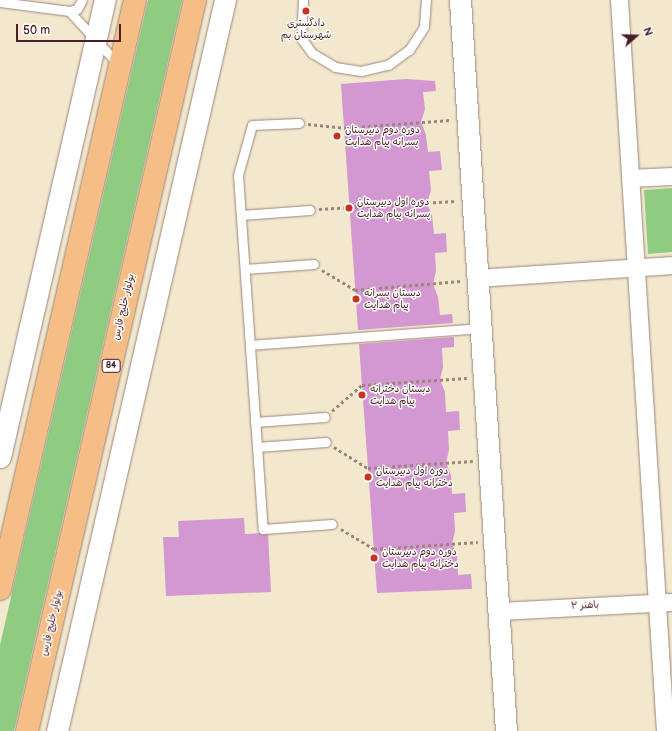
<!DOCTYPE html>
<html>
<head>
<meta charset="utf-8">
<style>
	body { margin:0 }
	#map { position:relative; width:672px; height:731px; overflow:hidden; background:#f2e8ce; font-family:"Balsamiq Sans","Playpen Sans Arabic",sans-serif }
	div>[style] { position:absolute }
	.green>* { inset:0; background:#8fcc82 }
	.building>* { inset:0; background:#d398d1 }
	.path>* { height:2.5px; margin-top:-1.25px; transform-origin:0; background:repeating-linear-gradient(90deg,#9e847c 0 3px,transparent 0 6px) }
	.roads { filter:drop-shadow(0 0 1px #9e847c) drop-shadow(0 0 1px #9e847c) }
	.service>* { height:9px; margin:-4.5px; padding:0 4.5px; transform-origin:4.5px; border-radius:4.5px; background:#fff }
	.minor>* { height:17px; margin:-8.5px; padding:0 8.5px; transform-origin:8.5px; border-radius:8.5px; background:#fff }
	.tertiary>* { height:21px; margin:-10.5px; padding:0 10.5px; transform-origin:10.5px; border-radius:10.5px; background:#fff }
	.trunk>* { height:22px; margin:-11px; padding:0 11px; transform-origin:11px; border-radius:11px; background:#f6be87 }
	.dots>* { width:11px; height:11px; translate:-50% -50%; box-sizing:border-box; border:2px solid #fdfcf7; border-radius:50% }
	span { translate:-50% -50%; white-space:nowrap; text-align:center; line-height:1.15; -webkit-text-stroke:3px #fdfcf7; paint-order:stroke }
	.shield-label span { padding:1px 3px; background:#fdfcf7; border:1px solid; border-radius:3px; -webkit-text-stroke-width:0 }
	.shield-label { font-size:9px; color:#4a1f2b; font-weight:700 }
	.poi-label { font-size:10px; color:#4a1f2b }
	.left { translate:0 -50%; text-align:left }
	.street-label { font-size:10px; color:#4a1f2b }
	.north { position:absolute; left:616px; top:16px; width:40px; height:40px; -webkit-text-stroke:3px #fdfcf7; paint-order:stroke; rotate:70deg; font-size:11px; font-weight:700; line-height:16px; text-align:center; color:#4a1f2b }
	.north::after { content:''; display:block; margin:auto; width:14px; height:18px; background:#4a1f2b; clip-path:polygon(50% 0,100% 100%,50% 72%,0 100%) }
	.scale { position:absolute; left:16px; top:24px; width:105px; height:18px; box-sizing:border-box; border:2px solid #4a1f2b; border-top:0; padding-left:5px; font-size:12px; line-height:14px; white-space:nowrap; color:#4a1f2b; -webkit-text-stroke:3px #fdfcf7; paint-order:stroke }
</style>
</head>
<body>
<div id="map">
	<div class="green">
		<div style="clip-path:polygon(148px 0,182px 0,14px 731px,0 731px,0 645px)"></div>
		<div style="clip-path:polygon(672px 188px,672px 252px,648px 254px,644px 190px)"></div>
	</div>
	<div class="building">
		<div style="clip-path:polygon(406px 79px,435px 81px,436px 91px,423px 92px,425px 109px,421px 122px,426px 135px,428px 152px,440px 151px,442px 170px,429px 171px,431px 190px,427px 203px,432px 215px,434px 234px,446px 233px,447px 252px,435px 253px,436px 271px,433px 284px,438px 297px,440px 315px,452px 314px,453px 323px,358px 330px,341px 84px)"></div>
		<div style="clip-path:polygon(454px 337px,454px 347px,442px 348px,443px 367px,440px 380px,445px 392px,446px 412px,459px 411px,460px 430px,448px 431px,449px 450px,446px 463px,451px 475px,452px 494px,465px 493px,466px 512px,454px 513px,455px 531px,452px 544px,457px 556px,458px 575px,471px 574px,472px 589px,377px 593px,359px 344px)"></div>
		<div style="clip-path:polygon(244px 518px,245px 534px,268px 533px,271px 592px,166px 596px,163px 537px,179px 537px,178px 521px)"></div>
	</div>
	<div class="path">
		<div style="left:308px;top:124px;width:36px;rotate:6deg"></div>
		<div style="left:344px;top:128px;width:107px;rotate:-4.3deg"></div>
		<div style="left:319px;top:209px;width:137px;rotate:-3.3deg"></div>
		<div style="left:322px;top:270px;width:39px;rotate:31deg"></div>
		<div style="left:355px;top:290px;width:106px;rotate:-4.9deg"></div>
		<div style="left:332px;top:411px;width:40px;rotate:-41deg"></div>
		<div style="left:362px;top:385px;width:105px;rotate:-3.8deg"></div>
		<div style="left:334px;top:447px;width:40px;rotate:32deg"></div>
		<div style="left:368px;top:468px;width:105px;rotate:-3.8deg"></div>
		<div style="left:341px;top:529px;width:39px;rotate:31deg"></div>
		<div style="left:374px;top:549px;width:104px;rotate:-3.9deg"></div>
	</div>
	<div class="roads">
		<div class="service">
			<div style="left:303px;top:0;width:38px;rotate:93deg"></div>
			<div style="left:301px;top:38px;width:19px;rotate:54deg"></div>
			<div style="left:312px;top:53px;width:27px;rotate:31deg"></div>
			<div style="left:335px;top:67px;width:26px;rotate:9deg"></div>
			<div style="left:361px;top:71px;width:28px;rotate:-13deg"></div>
			<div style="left:388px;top:65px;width:26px;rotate:-36deg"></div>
			<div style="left:409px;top:50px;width:27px;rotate:-57deg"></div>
			<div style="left:424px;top:27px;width:27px;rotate:-86deg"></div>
			<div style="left:0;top:2px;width:70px;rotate:7.4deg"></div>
			<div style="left:69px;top:11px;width:74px;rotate:47.2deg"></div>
			<div style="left:69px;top:11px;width:8px;rotate:-14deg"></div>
			<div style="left:77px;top:9px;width:10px;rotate:-61deg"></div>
			<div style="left:299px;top:123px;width:47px;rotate:177.6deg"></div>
			<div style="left:252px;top:125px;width:52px;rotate:105.6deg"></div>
			<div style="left:238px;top:175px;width:355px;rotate:86deg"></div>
			<div style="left:263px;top:529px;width:69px;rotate:-4.1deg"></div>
			<div style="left:241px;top:215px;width:69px;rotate:-4.1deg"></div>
			<div style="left:245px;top:269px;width:69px;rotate:-4.1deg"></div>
			<div style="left:250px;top:345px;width:232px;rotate:-4.2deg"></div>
			<div style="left:255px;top:422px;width:70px;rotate:-4.1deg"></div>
			<div style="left:257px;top:447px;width:69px;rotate:-4.1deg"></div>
		</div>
		<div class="minor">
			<div style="left:619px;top:0;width:732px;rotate:86.4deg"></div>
			<div style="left:630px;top:178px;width:42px;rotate:-2.7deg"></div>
			<div style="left:478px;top:278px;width:194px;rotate:-3.8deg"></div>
			<div style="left:499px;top:611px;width:173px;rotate:-3deg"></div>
		</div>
		<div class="tertiary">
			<div style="left:460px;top:0;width:732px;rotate:86.4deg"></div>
			<div style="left:0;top:457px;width:469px;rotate:-77.1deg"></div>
			<div style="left:57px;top:731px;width:750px;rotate:-77.06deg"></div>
		</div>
		<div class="trunk">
			<div style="left:0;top:589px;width:604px;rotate:-77.09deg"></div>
			<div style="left:27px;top:731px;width:750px;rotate:-77.06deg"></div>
		</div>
	</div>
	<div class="dots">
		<div style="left:306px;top:11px;background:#c8321e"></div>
		<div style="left:337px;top:136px;background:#c8321e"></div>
		<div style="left:349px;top:208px;background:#c8321e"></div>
		<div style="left:356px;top:299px;background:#c8321e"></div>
		<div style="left:362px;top:395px;background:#c8321e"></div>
		<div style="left:368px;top:477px;background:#c8321e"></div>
		<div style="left:374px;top:558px;background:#c8321e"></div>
	</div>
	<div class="shield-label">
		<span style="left:111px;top:366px">84</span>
	</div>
	<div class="poi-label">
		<span style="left:306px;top:29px">دادگستری<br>شهرستان بم</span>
		<span class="left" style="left:345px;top:136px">دوره دوم دبیرستان<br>پسرانه پیام هدایت</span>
		<span class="left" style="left:357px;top:208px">دوره اول دبیرستان<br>پسرانه پیام هدایت</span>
		<span class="left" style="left:364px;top:299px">دبستان پسرانه<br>پیام هدایت</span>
		<span class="left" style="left:370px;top:395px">دبستان دخترانه<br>پیام هدایت</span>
		<span class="left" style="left:376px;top:477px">دوره اول دبیرستان<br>دخترانه پیام هدایت</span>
		<span class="left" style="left:382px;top:558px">دوره دوم دبیرستان<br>دخترانه پیام هدایت</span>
	</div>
	<div class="street-label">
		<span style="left:124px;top:307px;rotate:-77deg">بولوار خلیج فارس</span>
		<span style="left:585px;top:606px;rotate:-3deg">باهنر ۲</span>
		<span style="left:52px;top:623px;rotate:-77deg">بولوار خلیج فارس</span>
	</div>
	<div class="north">N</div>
	<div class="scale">50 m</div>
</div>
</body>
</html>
